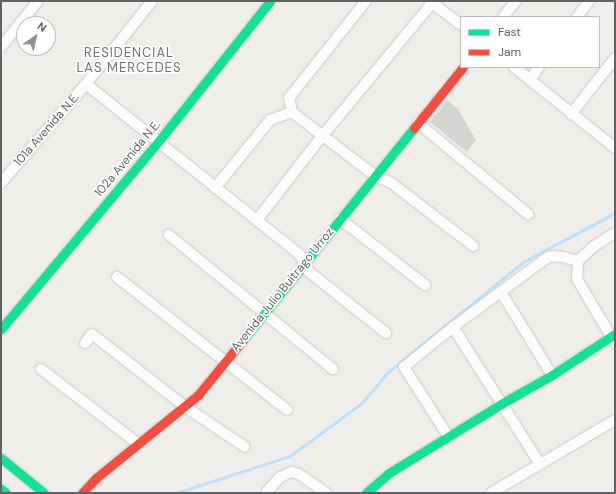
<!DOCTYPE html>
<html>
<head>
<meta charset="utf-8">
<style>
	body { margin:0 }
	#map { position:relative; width:616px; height:494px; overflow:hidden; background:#efeeea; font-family:"DM Sans",sans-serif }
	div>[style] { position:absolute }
	.stream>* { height:2.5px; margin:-1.25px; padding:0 1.25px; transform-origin:1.25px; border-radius:1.25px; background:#bfe0f9 }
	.building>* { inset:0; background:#d6d5d3 }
	.roads { filter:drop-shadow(0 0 1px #cbcccc) drop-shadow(0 0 1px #cbcccc) }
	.street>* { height:10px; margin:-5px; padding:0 5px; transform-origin:5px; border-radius:5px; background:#fdfcfc }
	.fast>* { height:9px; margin:-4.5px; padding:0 4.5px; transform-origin:4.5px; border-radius:4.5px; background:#16e098 }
	.jam>* { height:9px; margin:-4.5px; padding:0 4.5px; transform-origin:4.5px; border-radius:4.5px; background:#f24e42 }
	span { translate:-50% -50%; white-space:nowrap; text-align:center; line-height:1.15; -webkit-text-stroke:3.5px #fff; paint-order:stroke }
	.street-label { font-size:12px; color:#5f6368 }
	.neighbourhood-label { font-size:13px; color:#70757a; letter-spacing:1px }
	.frame { position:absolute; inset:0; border:2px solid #5f6368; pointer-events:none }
	.legend { position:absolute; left:460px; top:16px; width:140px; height:52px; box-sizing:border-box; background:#fff; border:1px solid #bfc1c3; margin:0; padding:5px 7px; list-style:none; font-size:12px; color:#5f6368 }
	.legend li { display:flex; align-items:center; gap:8px; height:20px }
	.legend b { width:20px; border:1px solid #bfc1c3 }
	.north { position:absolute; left:16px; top:16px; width:40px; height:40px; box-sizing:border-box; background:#fff; border:1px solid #bfc1c3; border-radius:50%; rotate:34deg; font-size:11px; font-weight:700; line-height:16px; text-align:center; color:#5f6368 }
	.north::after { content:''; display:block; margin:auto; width:14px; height:18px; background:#919496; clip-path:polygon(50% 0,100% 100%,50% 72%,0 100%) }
</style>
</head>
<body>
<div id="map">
	<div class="stream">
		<div style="left:176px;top:493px;width:120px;rotate:-18deg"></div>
		<div style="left:290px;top:456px;width:89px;rotate:-36.4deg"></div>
		<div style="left:362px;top:403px;width:39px;rotate:-50deg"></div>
		<div style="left:387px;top:373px;width:176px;rotate:-39.2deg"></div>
		<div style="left:523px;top:262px;width:104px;rotate:-28deg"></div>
	</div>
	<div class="building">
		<div style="clip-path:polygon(447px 100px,458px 109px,476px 140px,467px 152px,430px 122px)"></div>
	</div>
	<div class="roads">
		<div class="street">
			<div style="left:430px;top:1px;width:39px;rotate:38deg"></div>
			<div style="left:503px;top:17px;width:21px;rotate:-51deg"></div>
			<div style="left:577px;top:17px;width:20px;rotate:-53deg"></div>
			<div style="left:1px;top:47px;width:59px;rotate:-51.2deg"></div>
			<div style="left:514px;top:67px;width:129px;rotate:38.7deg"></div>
			<div style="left:530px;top:80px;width:16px;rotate:-55deg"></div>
			<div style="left:86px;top:84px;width:274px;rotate:38.6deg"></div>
			<div style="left:300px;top:255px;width:18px;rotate:63deg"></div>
			<div style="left:308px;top:271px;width:100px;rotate:38.5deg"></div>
			<div style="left:292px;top:112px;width:105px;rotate:37.6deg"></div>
			<div style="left:375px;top:176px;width:16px;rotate:22deg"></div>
			<div style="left:390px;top:182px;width:105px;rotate:37.6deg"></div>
			<div style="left:571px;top:114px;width:71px;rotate:-51.8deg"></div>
			<div style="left:418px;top:123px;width:143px;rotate:39.6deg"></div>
			<div style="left:1px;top:183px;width:130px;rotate:-49.4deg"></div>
			<div style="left:86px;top:84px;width:106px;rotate:-51.5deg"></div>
			<div style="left:215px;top:188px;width:87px;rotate:-51deg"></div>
			<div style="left:270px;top:120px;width:23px;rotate:-20deg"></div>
			<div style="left:292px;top:112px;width:14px;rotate:-102deg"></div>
			<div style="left:289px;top:98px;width:124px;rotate:-51.6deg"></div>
			<div style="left:340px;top:219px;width:108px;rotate:37.8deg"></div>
			<div style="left:257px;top:220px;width:108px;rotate:-52.2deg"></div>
			<div style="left:323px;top:135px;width:174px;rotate:-50.4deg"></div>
			<div style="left:615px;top:233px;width:25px;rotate:148deg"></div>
			<div style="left:594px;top:246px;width:22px;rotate:137deg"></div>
			<div style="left:578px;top:261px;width:18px;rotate:93deg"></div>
			<div style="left:577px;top:279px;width:74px;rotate:59.3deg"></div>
			<div style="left:169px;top:235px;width:212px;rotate:39.3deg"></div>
			<div style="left:117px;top:277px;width:216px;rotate:38deg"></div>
			<div style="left:501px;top:292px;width:97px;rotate:58.4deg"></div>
			<div style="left:453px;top:327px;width:162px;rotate:57.6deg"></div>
			<div style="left:85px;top:343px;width:11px;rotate:-52deg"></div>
			<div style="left:92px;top:334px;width:117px;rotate:38deg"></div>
			<div style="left:184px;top:406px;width:73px;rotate:33.9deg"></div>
			<div style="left:41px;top:369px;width:121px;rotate:37.6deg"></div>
			<div style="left:448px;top:436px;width:82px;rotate:-122.5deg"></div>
			<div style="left:404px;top:367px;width:63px;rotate:-39.2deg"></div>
			<div style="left:453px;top:327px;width:118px;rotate:-36.4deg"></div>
			<div style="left:548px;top:257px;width:5px;rotate:-11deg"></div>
			<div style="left:553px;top:256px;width:10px;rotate:6deg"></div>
			<div style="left:563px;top:257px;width:16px;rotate:15deg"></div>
			<div style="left:266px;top:493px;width:21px;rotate:-49deg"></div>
			<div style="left:280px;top:477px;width:13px;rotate:-23deg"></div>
			<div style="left:292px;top:472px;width:7px;rotate:16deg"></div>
			<div style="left:299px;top:474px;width:33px;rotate:35deg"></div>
			<div style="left:491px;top:493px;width:144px;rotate:-30.5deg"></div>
		</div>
		<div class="fast">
			<div style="left:1px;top:329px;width:244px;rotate:-50deg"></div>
			<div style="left:158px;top:142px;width:180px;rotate:-51.5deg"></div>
			<div style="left:242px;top:341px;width:274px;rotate:-51.1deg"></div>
			<div style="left:1px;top:458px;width:55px;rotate:39.1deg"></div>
			<div style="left:1px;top:489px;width:6px;rotate:39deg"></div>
			<div style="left:366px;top:493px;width:30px;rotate:-41deg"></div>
			<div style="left:389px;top:473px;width:132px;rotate:-31.6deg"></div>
			<div style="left:501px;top:404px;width:59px;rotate:-29.6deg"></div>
			<div style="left:552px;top:375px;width:75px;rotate:-33.1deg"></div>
		</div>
		<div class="jam">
			<div style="left:414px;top:128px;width:78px;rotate:-51.2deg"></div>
			<div style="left:82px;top:493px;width:21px;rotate:-47deg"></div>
			<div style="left:96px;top:478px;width:132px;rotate:-39.1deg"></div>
			<div style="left:198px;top:395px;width:70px;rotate:-50.8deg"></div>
		</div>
	</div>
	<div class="street-label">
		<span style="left:47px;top:130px;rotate:-49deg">101a Avenida N.E.</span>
		<span style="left:128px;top:159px;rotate:-50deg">102a Avenida N.E.</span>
		<span style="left:283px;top:290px;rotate:-51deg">Avenida Julio Buitrago Urroz</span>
	</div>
	<div class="neighbourhood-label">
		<span style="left:129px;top:61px">RESIDENCIAL<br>LAS MERCEDES</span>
	</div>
	<div class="frame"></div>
	<ul class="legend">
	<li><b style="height:5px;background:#16e098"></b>Fast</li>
	<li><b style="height:5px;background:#f24e42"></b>Jam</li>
	</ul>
	<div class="north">N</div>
</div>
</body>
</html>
